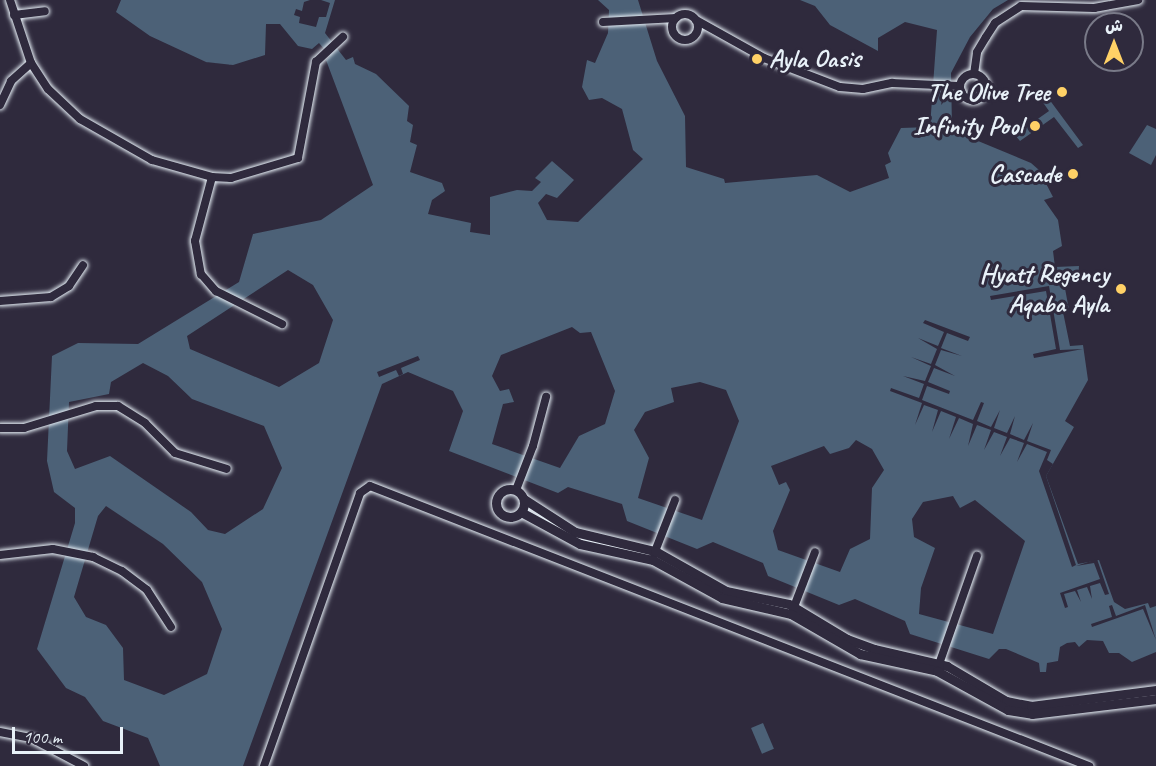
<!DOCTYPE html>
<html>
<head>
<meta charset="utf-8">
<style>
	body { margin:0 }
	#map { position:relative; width:1156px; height:766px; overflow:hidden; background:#2f2a3d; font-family:Caveat,"Playpen Sans Arabic",sans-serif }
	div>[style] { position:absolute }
	.water>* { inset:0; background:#4c6177; transform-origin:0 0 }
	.pier>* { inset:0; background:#2f2a3d }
	.roads { filter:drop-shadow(0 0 2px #e8f1f8) drop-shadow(0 0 2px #e8f1f8) }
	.minor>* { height:8px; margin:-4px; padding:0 4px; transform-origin:4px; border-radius:4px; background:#2f2a3d }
	.minor>.ring { margin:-4px; padding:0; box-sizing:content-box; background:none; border:8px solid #2f2a3d; border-radius:50% }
	.tertiary>* { height:9px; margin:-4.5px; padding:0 4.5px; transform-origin:4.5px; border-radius:4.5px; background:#2f2a3d }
	.tertiary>.ring { margin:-4.5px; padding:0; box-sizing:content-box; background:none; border:9px solid #2f2a3d; border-radius:50% }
	.dots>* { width:16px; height:16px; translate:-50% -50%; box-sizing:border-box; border:3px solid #2f2a3d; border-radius:50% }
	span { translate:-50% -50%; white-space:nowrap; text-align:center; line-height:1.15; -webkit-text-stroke:6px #2f2a3d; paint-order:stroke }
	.poi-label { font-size:26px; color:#e8f1f8; font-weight:700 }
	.left { translate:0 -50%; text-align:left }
	.right { translate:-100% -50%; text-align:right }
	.north { position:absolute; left:1084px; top:12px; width:60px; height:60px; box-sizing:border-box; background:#2f2a3d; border:2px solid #797a88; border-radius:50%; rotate:0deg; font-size:16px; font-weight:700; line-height:24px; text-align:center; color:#e8f1f8 }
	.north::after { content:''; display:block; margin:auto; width:21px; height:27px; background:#ffd166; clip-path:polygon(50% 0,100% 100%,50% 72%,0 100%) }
	.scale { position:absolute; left:12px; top:727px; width:111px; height:27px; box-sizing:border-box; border:3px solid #e8f1f8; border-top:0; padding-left:8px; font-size:18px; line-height:21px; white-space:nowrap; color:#e8f1f8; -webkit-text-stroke:4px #2f2a3d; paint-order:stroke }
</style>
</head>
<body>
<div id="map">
	<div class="water">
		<div style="clip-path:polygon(evenodd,121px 0,310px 0,304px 2px,302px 11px,296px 9px,294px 15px,300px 17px,299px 23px,316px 27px,319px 17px,326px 17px,330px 3px,321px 0,335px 0,325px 33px,346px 60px,353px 57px,355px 64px,376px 74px,409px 106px,407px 121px,413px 125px,410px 142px,417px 145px,410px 172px,442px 183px,445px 191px,432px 200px,428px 214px,471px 223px,470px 232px,490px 235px,490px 197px,517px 190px,532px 191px,541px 182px,535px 178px,552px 161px,574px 180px,557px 198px,546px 194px,538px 203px,547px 220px,578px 222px,643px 159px,633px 150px,622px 109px,602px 98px,589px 100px,582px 87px,587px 60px,595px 63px,608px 33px,609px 10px,598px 0,638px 0,657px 61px,685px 116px,686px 167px,724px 179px,725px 183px,817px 175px,850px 192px,889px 178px,885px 165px,891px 162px,888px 153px,901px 128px,930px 127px,937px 30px,905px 22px,878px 38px,878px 51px,830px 25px,815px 6px,800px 0,1008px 0,993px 9px,970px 37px,951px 73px,952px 127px,966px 130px,966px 136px,1031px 163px,1039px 170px,1053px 197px,1044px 200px,1058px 220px,1062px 246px,1053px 251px,1055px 267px,1079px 266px,1078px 280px,1064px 283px,1069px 310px,1063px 312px,1070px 346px,1083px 345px,1088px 380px,1065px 421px,1074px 427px,1046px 476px,1078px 564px,1099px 560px,1114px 602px,1125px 609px,1148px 603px,1150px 608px,1156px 606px,1156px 652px,1132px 662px,1119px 653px,1109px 653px,1103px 641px,1087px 640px,1079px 647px,1075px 642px,1067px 643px,1060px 647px,1058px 661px,1047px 663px,1046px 672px,1040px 672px,1039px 663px,1006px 649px,999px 649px,989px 659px,910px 634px,905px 621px,855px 599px,839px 605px,768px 576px,763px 563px,713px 542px,697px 549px,627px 521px,622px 504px,568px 487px,558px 493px,449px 451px,463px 411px,453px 391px,408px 372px,382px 384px,243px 766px,160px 766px,148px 738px,103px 721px,85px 697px,66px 688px,37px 649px,75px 523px,75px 508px,54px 492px,47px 461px,52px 356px,78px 343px,138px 344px,239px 282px,253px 234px,321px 220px,373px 185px,326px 60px,330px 56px,319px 43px,312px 49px,298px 46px,280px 24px,266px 24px,265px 55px,233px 65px,206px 62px,150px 36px,116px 12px,121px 0,288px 270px,313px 285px,333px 320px,319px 363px,279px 387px,190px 349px,187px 336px,288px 270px,121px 0,572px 327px,580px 333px,591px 332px,615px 391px,605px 424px,579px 436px,560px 468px,492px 444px,503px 404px,514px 402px,509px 389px,500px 391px,492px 376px,501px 355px,572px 327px,121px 0,143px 363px,168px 376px,192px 399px,264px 426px,282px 468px,263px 509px,225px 534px,208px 530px,191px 512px,110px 456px,75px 469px,67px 451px,69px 402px,109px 394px,111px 382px,143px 363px,121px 0,700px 382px,726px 390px,739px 421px,702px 520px,638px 498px,649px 458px,634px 430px,645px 412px,674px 402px,671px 388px,700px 382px,121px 0,856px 440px,872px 449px,884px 470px,872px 488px,870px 539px,850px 549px,840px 572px,778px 550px,773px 531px,790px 490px,786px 482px,779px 485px,771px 466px,824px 446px,830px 454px,849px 448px,856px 440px,121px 0,953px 496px,960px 508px,975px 500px,1025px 541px,993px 634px,919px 614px,921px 588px,935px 548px,914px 537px,912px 519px,923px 502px,953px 496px,121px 0,106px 506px,163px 544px,202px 582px,222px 629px,207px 674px,164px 695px,124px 680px,123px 648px,106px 625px,86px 617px,74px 597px,98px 516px,106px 506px)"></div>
		<div style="clip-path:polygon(1043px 91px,1083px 145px,1078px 148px,1054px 117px,1020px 141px,1015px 135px,1049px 111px,1037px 94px)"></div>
		<div style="clip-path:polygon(1147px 125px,1156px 129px,1156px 155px,1151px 165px,1129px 153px)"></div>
		<div style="left:763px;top:723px;width:28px;height:13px;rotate:67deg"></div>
	</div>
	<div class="pier">
		<div style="clip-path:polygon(1049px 286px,1060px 350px,1083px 349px,1034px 358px,1033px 354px,1056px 349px,1046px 291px,991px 300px,990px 296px)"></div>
		<div style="clip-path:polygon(925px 320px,970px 337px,968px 341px,947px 333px,941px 348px,962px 356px,941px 350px,935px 365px,955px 376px,934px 368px,928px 382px,950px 391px,949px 394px,927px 386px,922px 400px,973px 420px,981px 402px,984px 403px,977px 421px,991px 427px,1000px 410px,994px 428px,1007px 433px,1015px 416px,1010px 434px,1024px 440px,1033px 423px,1027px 441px,1051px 450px,1047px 460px,1053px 464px,1046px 476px,1076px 565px,1072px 567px,1039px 471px,1047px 452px,1027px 444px,1017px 462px,1024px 443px,1010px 438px,1000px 456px,1007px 437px,994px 432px,984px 450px,991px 430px,977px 425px,968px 446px,973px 424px,959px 418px,949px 439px,956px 417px,941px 411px,932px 432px,938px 410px,924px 405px,915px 425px,922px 403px,890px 391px,891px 388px,919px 398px,924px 384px,903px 376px,925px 381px,931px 366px,911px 357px,931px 364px,937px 349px,918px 338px,938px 346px,944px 332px,923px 323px)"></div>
		<div style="clip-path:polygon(418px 356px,420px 360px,401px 368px,403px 374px,399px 376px,396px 370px,379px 377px,377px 372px)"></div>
		<div style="clip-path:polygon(1097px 559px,1109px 594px,1105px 595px,1100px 583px,1090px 586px,1092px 599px,1087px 587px,1077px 590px,1081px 602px,1075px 591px,1064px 594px,1068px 607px,1065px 608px,1060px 593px,1100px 579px,1094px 563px,1076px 566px)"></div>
		<div style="clip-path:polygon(1112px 605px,1116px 616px,1145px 605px,1156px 640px,1143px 609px,1092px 627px,1091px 624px,1112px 617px,1109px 606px)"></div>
	</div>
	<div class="roads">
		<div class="minor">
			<div style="left:10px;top:0;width:66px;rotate:71.6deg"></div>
			<div style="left:31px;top:63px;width:31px;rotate:57deg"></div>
			<div style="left:48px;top:89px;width:44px;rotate:43.2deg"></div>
			<div style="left:80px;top:119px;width:83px;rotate:29.7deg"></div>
			<div style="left:152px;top:160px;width:62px;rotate:15.8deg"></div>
			<div style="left:212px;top:177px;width:19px;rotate:3deg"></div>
			<div style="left:231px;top:178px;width:70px;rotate:-16.6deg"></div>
			<div style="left:298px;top:158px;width:98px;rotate:-79.4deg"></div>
			<div style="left:316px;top:62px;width:37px;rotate:-43deg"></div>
			<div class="ring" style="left:672px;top:14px;width:18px;height:18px"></div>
			<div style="left:14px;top:15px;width:31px;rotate:-7deg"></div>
			<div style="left:696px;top:20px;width:78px;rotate:29.2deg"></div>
			<div style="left:764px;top:58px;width:81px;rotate:20.9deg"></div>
			<div style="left:840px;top:87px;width:23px;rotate:5deg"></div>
			<div style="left:863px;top:89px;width:30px;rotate:-12deg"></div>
			<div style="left:892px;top:83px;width:67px;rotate:2.6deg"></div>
			<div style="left:603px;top:22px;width:73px;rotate:-3.1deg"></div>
			<div class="ring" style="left:960px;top:74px;width:18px;height:18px"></div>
			<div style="left:974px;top:74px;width:22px;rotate:-82deg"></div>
			<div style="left:977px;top:52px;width:17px;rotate:-59deg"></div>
			<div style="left:986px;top:37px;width:17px;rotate:-57deg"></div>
			<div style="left:995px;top:23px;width:31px;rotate:-33deg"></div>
			<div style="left:1021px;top:6px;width:73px;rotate:1.6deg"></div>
			<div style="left:1094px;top:8px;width:45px;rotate:-10.3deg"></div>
			<div style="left:0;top:105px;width:26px;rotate:-65deg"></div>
			<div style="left:11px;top:81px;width:27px;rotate:-42deg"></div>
			<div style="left:212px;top:177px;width:66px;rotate:104.9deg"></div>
			<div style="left:195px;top:241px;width:34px;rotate:80deg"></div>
			<div style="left:201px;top:274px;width:23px;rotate:49deg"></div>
			<div style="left:216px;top:291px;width:74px;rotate:26.6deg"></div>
			<div style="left:0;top:301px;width:51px;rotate:-4.5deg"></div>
			<div style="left:51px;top:297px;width:21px;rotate:-31deg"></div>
			<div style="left:69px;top:286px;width:25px;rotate:-56deg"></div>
			<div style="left:0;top:428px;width:24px"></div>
			<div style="left:24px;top:428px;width:75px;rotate:-17deg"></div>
			<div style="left:96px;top:406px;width:22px"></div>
			<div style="left:118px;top:406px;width:32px;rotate:32deg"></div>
			<div style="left:145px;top:423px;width:42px;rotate:45deg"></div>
			<div style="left:175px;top:453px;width:54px;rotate:17.1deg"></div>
			<div style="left:516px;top:490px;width:47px;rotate:-68.9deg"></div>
			<div style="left:533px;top:446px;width:51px;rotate:-75.1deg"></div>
			<div style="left:654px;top:554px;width:58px;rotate:-68.7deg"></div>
			<div style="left:0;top:555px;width:53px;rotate:-6.5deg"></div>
			<div style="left:53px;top:549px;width:41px;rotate:11.3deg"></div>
			<div style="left:93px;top:557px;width:32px;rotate:26deg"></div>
			<div style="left:122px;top:571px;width:31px;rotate:37deg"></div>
			<div style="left:147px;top:590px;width:44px;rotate:57deg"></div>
			<div style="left:792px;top:612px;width:64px;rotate:-69deg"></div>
			<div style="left:937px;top:670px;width:121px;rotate:-70.7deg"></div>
			<div style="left:0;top:732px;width:32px;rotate:11deg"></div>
			<div style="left:31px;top:738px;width:60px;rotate:27.8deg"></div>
			<div style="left:264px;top:766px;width:289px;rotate:-70.6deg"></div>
			<div style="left:360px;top:493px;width:12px;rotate:-35deg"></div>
			<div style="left:370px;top:486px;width:772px;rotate:21.28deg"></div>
		</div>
		<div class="tertiary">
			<div class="ring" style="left:496px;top:489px;width:19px;height:19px"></div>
			<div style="left:524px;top:499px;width:61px;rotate:32.9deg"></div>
			<div style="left:575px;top:532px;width:82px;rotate:13.4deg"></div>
			<div style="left:655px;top:551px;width:81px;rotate:29.4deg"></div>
			<div style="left:726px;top:591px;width:64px;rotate:11.7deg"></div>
			<div style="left:789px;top:604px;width:68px;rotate:31.1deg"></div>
			<div style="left:847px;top:639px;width:29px;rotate:20deg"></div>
			<div style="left:874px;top:649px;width:75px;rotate:13.1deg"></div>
			<div style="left:947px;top:666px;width:69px;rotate:30.7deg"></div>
			<div style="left:1006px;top:701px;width:25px;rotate:11deg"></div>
			<div style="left:1031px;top:706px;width:126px;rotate:-7.3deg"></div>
			<div style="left:521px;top:512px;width:67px;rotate:28.5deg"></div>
			<div style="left:580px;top:544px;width:75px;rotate:12.4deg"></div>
			<div style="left:653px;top:560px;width:79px;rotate:28.8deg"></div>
			<div style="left:722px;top:598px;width:71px;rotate:13.1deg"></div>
			<div style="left:791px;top:614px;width:80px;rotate:30.1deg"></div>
			<div style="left:860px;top:654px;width:79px;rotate:12.4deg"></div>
			<div style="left:937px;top:671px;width:81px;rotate:28.8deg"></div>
			<div style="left:1008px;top:710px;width:24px;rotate:9deg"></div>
			<div style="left:1032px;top:714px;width:125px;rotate:-6.9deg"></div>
		</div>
	</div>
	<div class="dots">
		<div style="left:757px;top:59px;background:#ffd166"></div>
		<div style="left:1062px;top:92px;background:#ffd166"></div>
		<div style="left:1035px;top:126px;background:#ffd166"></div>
		<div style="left:1073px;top:174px;background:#ffd166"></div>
		<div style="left:1121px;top:289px;background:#ffd166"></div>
	</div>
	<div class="poi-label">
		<span class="left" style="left:769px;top:59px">Ayla Oasis</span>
		<span class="right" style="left:1050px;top:92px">The Olive Tree</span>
		<span class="right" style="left:1023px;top:126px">Infinity Pool</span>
		<span class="right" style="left:1061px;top:174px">Cascade</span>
		<span class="right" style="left:1109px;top:289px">Hyatt Regency<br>Aqaba Ayla</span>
	</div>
	<div class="north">ش</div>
	<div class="scale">100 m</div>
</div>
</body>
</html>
